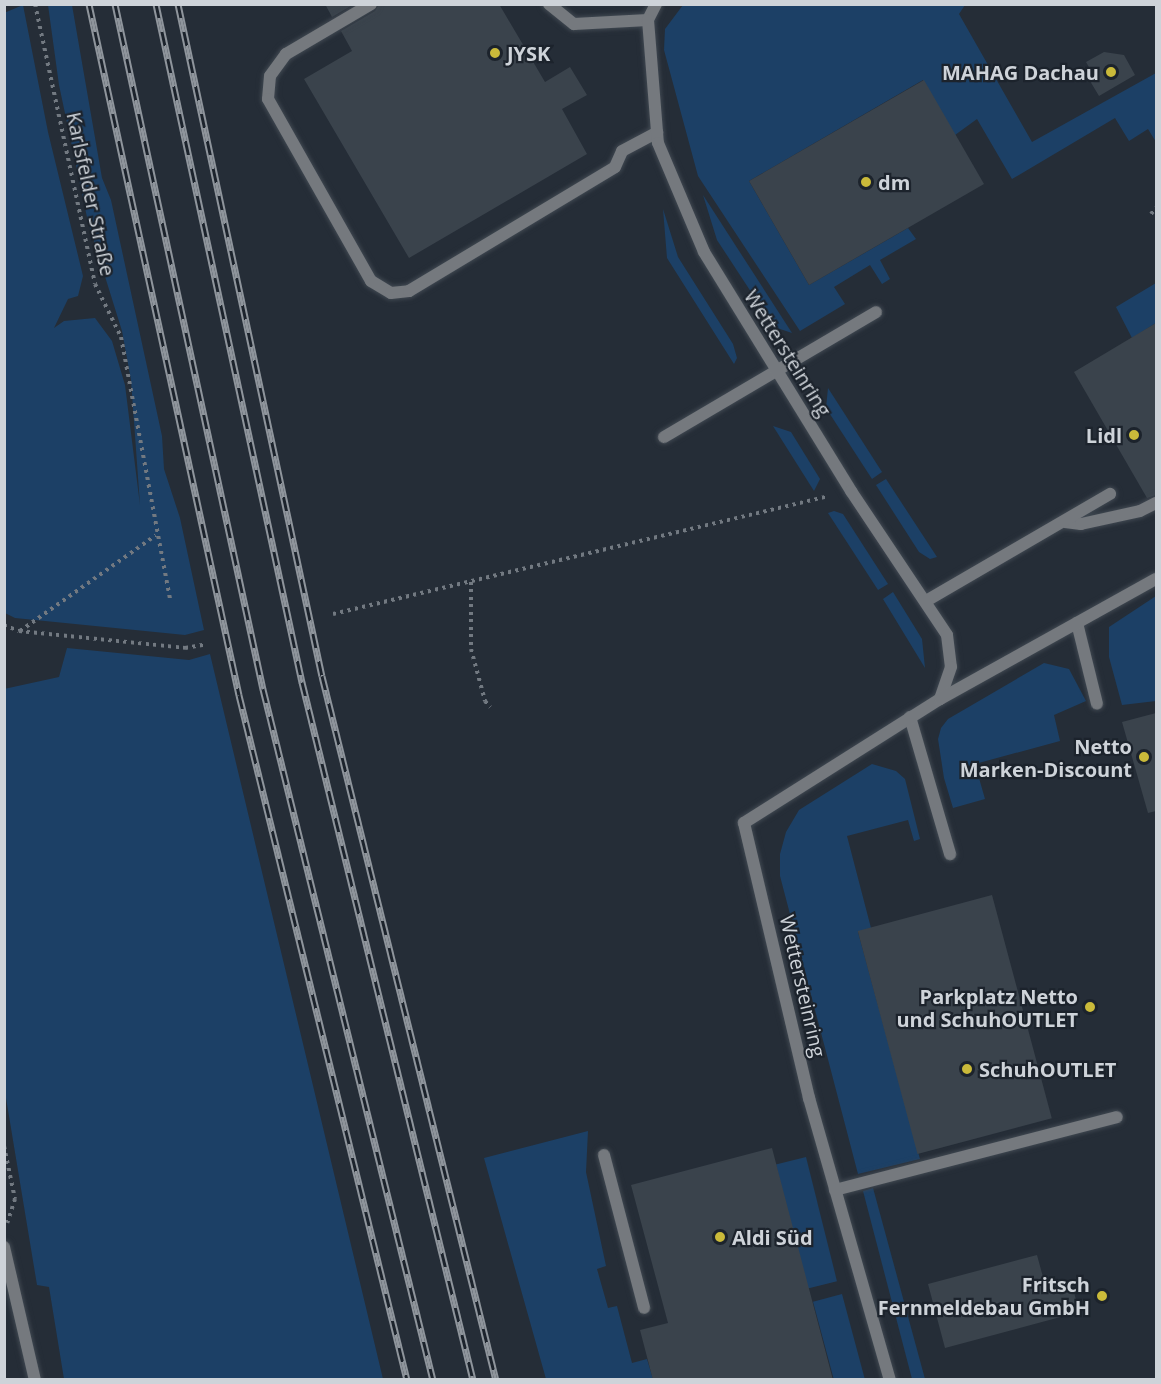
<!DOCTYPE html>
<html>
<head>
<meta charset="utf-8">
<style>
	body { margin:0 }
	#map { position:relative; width:1161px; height:1384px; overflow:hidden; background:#252d37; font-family:"Open Sans",sans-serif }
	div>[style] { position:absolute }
	.green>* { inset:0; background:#1c4066; transform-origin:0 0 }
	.building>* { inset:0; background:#3a434c; transform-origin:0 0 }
	.path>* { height:4px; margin-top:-2px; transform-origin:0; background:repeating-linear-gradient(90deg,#727981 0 3px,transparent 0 7.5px) }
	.roads { filter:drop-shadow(0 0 2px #404851) drop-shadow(0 0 2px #404851) }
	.service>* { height:12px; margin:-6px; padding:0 6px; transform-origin:6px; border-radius:6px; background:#75797e }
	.minor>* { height:12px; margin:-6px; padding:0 6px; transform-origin:6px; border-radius:6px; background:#75797e }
	.rail>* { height:7px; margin-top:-3.5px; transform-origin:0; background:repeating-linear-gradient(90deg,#1c232c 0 14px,#8f959c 0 28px); box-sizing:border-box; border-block:2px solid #8f959c }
	.dots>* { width:16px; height:16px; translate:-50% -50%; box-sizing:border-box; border:3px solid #1c232c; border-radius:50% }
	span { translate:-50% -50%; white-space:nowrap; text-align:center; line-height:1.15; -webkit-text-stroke:4.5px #1c232c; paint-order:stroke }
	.poi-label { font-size:20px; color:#ced3d9; font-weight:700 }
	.left { translate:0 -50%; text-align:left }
	.right { translate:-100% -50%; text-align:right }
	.street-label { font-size:20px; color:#ced3d9 }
	.frame { position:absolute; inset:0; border:6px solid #ced3d9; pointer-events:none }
</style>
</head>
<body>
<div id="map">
	<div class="green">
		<div style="clip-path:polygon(23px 5px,48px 132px,83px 276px,78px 296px,68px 299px,54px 328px,64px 321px,95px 318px,112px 341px,125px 385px,140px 505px,131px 380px,122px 331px,88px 222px,59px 85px,48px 5px,72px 5px,102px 178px,111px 200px,162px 436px,164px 469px,180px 518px,204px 630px,185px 635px,15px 618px,5px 613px,4px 13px)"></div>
		<div style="clip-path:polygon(683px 5px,965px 5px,959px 14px,1032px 142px,1156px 73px,1156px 142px,1148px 129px,1129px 141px,1115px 118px,1012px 179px,977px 119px,955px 135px,923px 80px,749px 181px,809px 285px,908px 228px,916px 239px,880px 260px,890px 279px,882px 284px,870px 265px,834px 287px,845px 304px,800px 331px,698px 176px,664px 50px,665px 29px)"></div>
		<div style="clip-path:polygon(703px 195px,792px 333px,774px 327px,717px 240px)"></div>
		<div style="clip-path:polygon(663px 209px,678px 257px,733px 344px,737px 358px,734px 364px,667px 258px)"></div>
		<div style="clip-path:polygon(1156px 283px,1156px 323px,1132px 338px,1116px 307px)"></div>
		<div style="clip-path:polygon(828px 388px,882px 472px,872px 479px,826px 408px)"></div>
		<div style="clip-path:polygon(773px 426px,791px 432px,820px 479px,814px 491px)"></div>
		<div style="clip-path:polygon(886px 479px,937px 557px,930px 559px,919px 552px,876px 485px)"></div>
		<div style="clip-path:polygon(834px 511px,843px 514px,888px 584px,878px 590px,828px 513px)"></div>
		<div style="clip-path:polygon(893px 592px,922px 639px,925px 668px,883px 599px)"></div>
		<div style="clip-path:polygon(1156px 596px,1156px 701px,1122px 705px,1109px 657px,1109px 627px)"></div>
		<div style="clip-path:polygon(67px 648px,189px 660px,210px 654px,383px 1379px,64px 1379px,49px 1287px,37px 1285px,5px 1092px,4px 689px,59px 677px)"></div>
		<div style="clip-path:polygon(1044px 663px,1069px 669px,1086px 701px,1054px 715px,1060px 741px,975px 764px,985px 799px,953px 808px,944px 778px,938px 739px,941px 728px,948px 719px)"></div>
		<div style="clip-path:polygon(872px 764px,896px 771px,905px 779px,920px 839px,914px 841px,908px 820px,847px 836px,871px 928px,858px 932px,920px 1159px,858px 1174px,780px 876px,780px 854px,786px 832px,799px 810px)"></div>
		<div style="clip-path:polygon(588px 1131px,586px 1172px,606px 1266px,597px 1269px,608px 1308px,617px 1306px,632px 1363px,647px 1359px,653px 1379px,546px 1379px,484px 1158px)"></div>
		<div style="left:806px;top:1157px;width:128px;height:31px;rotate:76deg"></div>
		<div style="clip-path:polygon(873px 1188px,925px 1379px,912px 1379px,863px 1191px)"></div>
		<div style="left:842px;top:1294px;width:88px;height:30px;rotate:75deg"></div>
	</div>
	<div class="building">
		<div style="clip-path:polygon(325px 4px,354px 4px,332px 17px)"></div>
		<div style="clip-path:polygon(379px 4px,499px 4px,545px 82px,570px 67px,587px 95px,562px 109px,587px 154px,409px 258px,304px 79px,352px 51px,341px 31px,375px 11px)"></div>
		<div style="clip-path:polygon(1104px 52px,1124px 55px,1135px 75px,1099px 96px,1087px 76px,1090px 69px,1086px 62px)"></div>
		<div style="left:924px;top:80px;width:120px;height:202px;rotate:60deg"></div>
		<div style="clip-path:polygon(1156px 323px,1156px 495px,1147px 498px,1074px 372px)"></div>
		<div style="clip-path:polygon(1156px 713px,1156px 811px,1148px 813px,1122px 722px)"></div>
		<div style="left:992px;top:895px;width:231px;height:139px;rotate:75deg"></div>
		<div style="clip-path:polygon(772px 1148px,833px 1380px,653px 1380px,640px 1330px,668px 1323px,631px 1185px)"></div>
		<div style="clip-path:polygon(1037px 1255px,1046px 1288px,1071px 1280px,1079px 1312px,945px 1348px,928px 1284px)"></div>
	</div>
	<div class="path">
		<div style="left:35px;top:4px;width:286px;rotate:77.9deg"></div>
		<div style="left:95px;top:284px;width:59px;rotate:63.9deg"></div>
		<div style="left:121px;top:337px;width:267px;rotate:79.4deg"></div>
		<div style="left:1151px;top:214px;width:8px;rotate:-50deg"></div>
		<div style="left:471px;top:582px;width:67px;rotate:90deg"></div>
		<div style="left:471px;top:649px;width:54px;rotate:74.9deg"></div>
		<div style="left:485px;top:701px;width:8px;rotate:50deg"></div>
		<div style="left:333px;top:614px;width:506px;rotate:-13.38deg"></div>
		<div style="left:4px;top:625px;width:16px;rotate:22deg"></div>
		<div style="left:19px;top:631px;width:167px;rotate:5.8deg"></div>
		<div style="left:185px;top:648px;width:22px;rotate:-10deg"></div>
		<div style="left:20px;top:631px;width:166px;rotate:-35.2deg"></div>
		<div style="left:4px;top:1146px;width:54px;rotate:78.3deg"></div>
		<div style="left:15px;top:1199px;width:25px;rotate:108deg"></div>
	</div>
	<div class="roads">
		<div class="service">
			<div style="left:371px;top:4px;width:99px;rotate:149.5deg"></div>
			<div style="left:286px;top:54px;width:27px;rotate:126deg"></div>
			<div style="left:270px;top:76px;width:23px;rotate:95deg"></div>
			<div style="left:268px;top:99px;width:209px;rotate:60.5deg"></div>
			<div style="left:371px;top:281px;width:23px;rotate:31deg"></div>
			<div style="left:391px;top:293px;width:18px;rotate:-6deg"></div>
			<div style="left:409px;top:291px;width:240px;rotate:-31deg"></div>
			<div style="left:615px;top:167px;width:17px;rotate:-66deg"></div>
			<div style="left:622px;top:151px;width:40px;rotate:-28deg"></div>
			<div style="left:549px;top:4px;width:32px;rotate:39deg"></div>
			<div style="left:574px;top:24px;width:74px;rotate:-3.1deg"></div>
			<div style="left:664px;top:437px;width:246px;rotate:-30.5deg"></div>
			<div style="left:1065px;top:522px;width:16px;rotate:7deg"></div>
			<div style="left:1081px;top:524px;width:60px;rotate:-12.4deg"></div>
			<div style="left:1140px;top:511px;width:18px;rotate:-27deg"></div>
			<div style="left:926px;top:601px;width:213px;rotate:-30.2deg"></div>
			<div style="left:1077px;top:623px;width:83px;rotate:76.1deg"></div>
			<div style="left:910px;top:717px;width:143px;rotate:73.7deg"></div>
			<div style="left:604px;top:1155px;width:158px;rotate:75.3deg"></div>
			<div style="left:835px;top:1190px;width:291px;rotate:-14.5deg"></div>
		</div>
		<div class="minor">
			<div style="left:656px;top:4px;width:18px;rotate:117deg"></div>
			<div style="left:648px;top:20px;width:123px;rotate:85.4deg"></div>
			<div style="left:658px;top:143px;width:118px;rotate:67.1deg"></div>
			<div style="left:704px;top:252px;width:281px;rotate:58.4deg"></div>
			<div style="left:851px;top:491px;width:173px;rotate:56.3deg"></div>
			<div style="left:947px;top:635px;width:32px;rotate:83deg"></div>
			<div style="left:951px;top:667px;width:34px;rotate:109deg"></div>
			<div style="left:940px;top:699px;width:232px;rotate:147.7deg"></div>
			<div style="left:744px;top:823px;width:283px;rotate:76.7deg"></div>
			<div style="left:809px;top:1098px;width:293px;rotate:74deg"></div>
			<div style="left:940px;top:699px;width:247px;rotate:-29.1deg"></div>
			<div style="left:4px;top:1247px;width:137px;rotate:76.9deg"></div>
		</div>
	</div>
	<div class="rail">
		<div style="left:89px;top:4px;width:707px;rotate:77.75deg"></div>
		<div style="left:239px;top:695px;width:705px;rotate:76.22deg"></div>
		<div style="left:115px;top:4px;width:701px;rotate:77.81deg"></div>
		<div style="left:263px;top:689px;width:712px;rotate:76.18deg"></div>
		<div style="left:156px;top:4px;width:694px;rotate:77.85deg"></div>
		<div style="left:302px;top:682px;width:719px;rotate:76.23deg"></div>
		<div style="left:178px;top:4px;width:687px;rotate:77.91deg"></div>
		<div style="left:322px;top:676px;width:725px;rotate:76.12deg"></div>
	</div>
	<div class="dots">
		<div style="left:495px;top:53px;background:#caba3a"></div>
		<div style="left:1111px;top:72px;background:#caba3a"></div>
		<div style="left:866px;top:182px;background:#caba3a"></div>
		<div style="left:1134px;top:435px;background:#caba3a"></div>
		<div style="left:1144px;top:757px;background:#caba3a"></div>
		<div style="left:1090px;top:1007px;background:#caba3a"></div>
		<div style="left:967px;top:1069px;background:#caba3a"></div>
		<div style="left:720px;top:1237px;background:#caba3a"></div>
		<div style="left:1102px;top:1296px;background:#caba3a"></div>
	</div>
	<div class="poi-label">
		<span class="left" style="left:507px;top:53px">JYSK</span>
		<span class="right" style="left:1099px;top:72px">MAHAG Dachau</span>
		<span class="left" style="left:878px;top:182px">dm</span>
		<span class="right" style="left:1122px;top:435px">Lidl</span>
		<span class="right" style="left:1132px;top:758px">Netto<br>Marken-Discount</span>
		<span class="right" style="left:1078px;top:1008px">Parkplatz Netto<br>und SchuhOUTLET</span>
		<span class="left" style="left:979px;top:1069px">SchuhOUTLET</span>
		<span class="left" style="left:732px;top:1237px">Aldi Süd</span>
		<span class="right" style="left:1090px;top:1296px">Fritsch<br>Fernmeldebau GmbH</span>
	</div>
	<div class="street-label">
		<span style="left:91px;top:194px;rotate:78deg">Karlsfelder Straße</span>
		<span style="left:788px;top:353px;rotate:58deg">Wettersteinring</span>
		<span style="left:803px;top:986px;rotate:77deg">Wettersteinring</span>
	</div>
	<div class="frame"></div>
</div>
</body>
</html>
